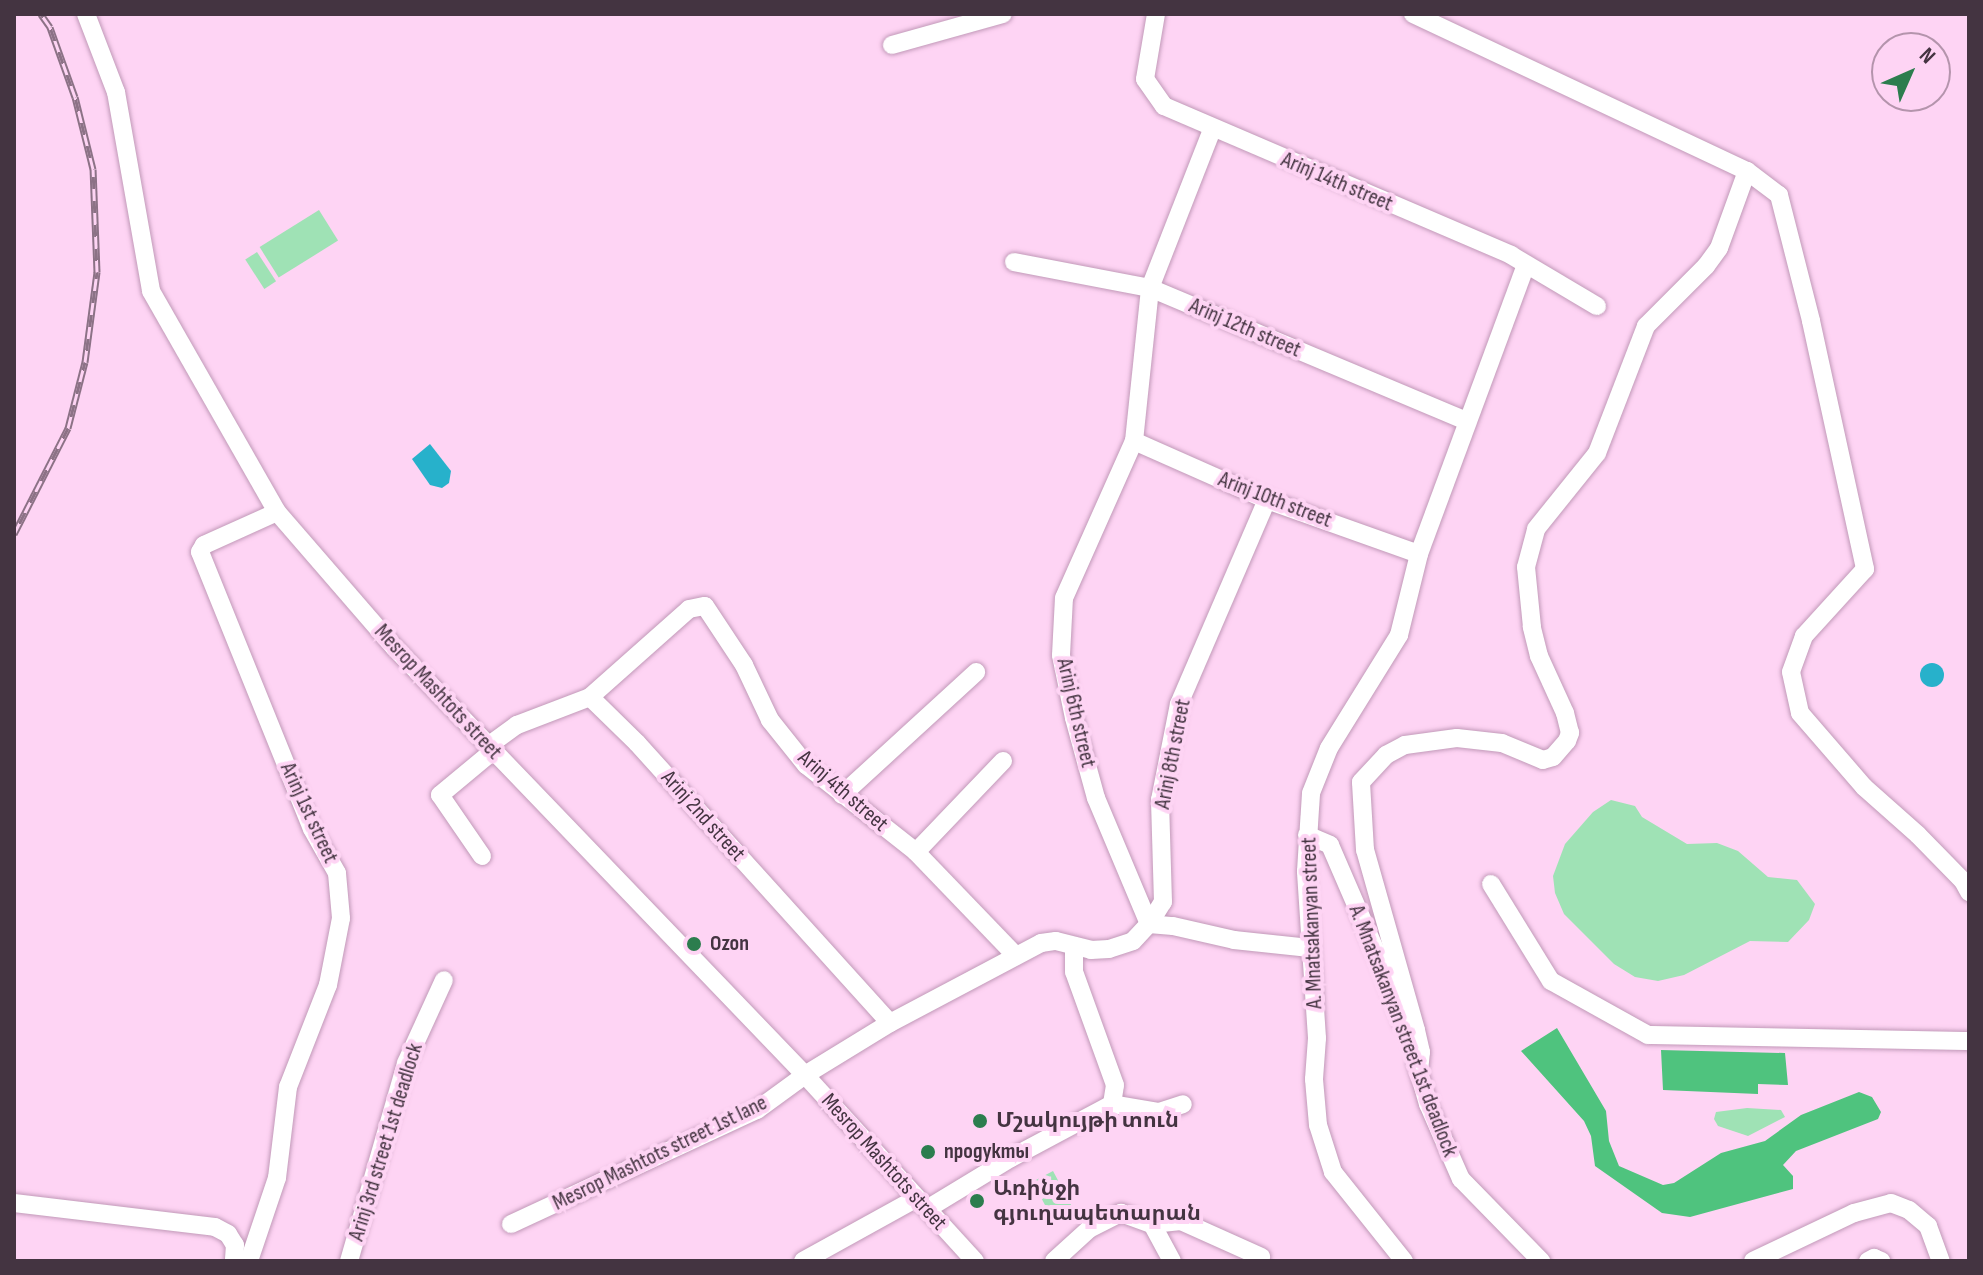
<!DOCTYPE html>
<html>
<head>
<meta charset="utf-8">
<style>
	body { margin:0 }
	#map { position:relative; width:1983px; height:1275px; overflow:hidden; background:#fed4f4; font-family:"Sofia Sans Condensed","Noto Sans Armenian",sans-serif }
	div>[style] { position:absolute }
	.green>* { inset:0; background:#9fe2b5; transform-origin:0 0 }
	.forest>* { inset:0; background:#4fc37e }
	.water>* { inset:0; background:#27b1cb }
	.round { border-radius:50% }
	.roads { filter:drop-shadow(0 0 2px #c199b8) drop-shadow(0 0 2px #c199b8) }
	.minor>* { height:18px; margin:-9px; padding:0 9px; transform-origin:9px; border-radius:9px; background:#fff }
	.rail>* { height:7px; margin-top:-3.5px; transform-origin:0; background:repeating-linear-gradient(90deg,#fed4f4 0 12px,#8c7286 0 24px); box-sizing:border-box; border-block:2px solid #8c7286 }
	.dots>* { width:22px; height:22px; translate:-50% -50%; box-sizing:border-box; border:4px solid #fed4f4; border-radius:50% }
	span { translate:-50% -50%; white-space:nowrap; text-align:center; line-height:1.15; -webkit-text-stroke:8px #fed4f4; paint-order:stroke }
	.street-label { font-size:22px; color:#443441 }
	.poi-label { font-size:22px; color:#443441; font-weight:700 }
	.left { translate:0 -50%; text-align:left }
	.frame { position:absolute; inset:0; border:16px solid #443441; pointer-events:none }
	.north { position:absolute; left:1871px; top:32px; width:80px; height:80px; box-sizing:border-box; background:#fed4f4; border:2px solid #b494ac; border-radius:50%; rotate:45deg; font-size:22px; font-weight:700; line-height:32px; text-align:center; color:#443441 }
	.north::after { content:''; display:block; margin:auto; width:28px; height:36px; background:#2c7d4e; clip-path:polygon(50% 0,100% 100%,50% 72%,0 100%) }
</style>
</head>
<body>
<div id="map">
	<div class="green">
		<div style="left:319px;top:210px;width:36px;height:70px;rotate:58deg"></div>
		<div style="left:257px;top:252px;width:35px;height:14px;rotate:57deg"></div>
		<div style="clip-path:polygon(1611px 800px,1635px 806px,1642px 817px,1687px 844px,1717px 843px,1738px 851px,1768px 877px,1797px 880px,1815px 904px,1809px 920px,1788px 942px,1750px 941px,1684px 975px,1658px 981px,1635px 977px,1614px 964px,1564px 914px,1555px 893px,1553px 876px,1565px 844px,1593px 812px)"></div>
		<div style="clip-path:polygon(1747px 1108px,1781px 1110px,1785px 1117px,1748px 1136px,1718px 1126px,1714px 1119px,1716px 1112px)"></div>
		<div style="left:1053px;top:1171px;width:42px;height:23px;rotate:62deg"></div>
	</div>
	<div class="forest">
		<div style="clip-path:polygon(1557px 1028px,1606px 1111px,1609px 1141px,1619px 1166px,1663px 1185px,1674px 1183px,1721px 1153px,1765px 1141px,1801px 1115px,1859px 1092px,1872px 1097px,1881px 1112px,1878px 1119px,1796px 1151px,1783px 1165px,1793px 1176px,1793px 1189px,1690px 1217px,1662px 1213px,1595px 1166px,1591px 1136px,1584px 1121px,1521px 1051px)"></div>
		<div style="clip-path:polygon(1661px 1050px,1785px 1053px,1788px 1085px,1758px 1084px,1758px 1094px,1663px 1090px)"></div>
	</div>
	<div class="water">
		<div style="clip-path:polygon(430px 444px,451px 471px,449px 483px,442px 488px,430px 485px,412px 459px)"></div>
		<div class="round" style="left:1920px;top:663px;width:24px;height:24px"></div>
	</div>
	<div class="roads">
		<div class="minor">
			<div style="left:86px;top:14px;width:84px;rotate:69deg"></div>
			<div style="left:116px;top:92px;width:202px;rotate:80deg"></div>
			<div style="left:151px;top:291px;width:254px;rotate:60.3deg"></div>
			<div style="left:277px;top:512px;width:179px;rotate:49.1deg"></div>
			<div style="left:394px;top:647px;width:593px;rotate:46.16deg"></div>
			<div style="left:805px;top:1075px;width:252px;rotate:47.6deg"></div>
			<div style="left:1156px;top:14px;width:66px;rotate:99.6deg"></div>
			<div style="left:1145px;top:79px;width:33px;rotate:55deg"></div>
			<div style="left:1164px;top:106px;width:378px;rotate:23.2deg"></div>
			<div style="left:1511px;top:255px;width:100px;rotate:30.7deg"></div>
			<div style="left:1413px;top:14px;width:369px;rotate:25.2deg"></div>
			<div style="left:1747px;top:171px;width:40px;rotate:37deg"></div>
			<div style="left:1779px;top:195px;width:130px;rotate:75.7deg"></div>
			<div style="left:1811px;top:321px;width:254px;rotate:77.7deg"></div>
			<div style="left:1865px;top:569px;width:91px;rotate:132.3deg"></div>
			<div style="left:1804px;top:636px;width:38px;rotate:110deg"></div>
			<div style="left:1791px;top:672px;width:42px;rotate:77.6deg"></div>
			<div style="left:1800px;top:713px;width:98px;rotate:49.1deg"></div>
			<div style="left:1864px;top:787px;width:72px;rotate:41.6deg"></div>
			<div style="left:1918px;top:835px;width:64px;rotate:45.6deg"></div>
			<div style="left:1963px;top:881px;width:13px;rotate:61deg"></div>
			<div style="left:892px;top:45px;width:115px;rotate:-15.6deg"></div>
			<div style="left:1014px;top:262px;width:138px;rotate:10.8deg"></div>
			<div style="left:1150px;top:288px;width:344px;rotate:22.8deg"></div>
			<div style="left:1134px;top:441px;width:145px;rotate:23.9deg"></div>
			<div style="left:1267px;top:500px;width:161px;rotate:19.6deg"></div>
			<div style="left:590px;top:697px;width:132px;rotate:-41.6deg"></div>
			<div style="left:689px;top:609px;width:16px;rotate:-11deg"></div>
			<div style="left:705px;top:606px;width:71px;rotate:56.5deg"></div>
			<div style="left:744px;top:665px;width:61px;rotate:64.7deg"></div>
			<div style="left:770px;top:720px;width:58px;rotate:51.3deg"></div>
			<div style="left:806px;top:765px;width:140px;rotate:38.3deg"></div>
			<div style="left:916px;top:852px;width:144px;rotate:46.1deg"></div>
			<div style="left:488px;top:746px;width:36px;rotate:-36deg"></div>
			<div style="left:517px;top:725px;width:78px;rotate:-21deg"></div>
			<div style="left:590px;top:697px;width:66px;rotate:44.4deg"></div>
			<div style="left:637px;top:743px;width:377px;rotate:47.9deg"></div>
			<div style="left:842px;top:795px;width:182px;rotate:-42.5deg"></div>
			<div style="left:1307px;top:835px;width:25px;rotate:23deg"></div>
			<div style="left:1330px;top:845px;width:131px;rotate:66.6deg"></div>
			<div style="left:1382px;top:965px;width:62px;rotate:70.1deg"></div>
			<div style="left:916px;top:852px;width:126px;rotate:-46.3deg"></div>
			<div style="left:482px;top:856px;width:74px;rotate:-124.5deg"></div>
			<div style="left:440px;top:795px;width:69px;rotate:-39.7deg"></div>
			<div style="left:1491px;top:884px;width:114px;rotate:58.3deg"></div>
			<div style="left:1551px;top:981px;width:111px;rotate:29.1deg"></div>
			<div style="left:1648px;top:1035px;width:321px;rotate:1.1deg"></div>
			<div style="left:1149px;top:924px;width:26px;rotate:-58deg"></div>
			<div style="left:1163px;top:902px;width:102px;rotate:-91.7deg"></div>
			<div style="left:1160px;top:800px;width:98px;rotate:-78.8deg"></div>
			<div style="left:1179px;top:704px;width:222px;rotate:-66.7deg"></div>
			<div style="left:1149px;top:924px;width:24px;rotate:5deg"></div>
			<div style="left:1173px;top:926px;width:63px;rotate:12.9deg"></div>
			<div style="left:1234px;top:940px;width:76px;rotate:6deg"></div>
			<div style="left:1416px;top:1062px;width:44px;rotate:74.1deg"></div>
			<div style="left:1428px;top:1104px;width:82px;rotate:66.3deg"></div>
			<div style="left:1461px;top:1179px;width:115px;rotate:45.7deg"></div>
			<div style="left:1419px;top:1071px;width:19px;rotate:-84deg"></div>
			<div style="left:1421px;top:1052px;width:23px;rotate:-103deg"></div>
			<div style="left:1416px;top:1030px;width:187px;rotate:-105.8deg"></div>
			<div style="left:1365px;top:850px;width:68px;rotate:-93.4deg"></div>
			<div style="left:1361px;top:782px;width:37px;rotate:-47deg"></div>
			<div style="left:1386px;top:755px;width:21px;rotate:-28deg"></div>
			<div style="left:1405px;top:745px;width:52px;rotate:-7.7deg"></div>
			<div style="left:1457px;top:738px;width:45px;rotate:6.3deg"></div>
			<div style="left:1502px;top:743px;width:44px;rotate:22.5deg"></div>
			<div style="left:1543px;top:760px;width:10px;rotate:-17deg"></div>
			<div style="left:1553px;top:757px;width:21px;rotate:-49deg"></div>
			<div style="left:1567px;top:741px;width:9px;rotate:-69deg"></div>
			<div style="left:1570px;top:733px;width:21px;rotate:-104deg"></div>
			<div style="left:1565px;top:713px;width:63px;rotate:-114.5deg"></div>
			<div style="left:1539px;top:656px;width:30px;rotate:-104deg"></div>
			<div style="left:1532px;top:627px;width:60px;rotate:-95.7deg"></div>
			<div style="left:1526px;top:567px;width:39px;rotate:-75deg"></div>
			<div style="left:1536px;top:529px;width:97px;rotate:-51.2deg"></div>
			<div style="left:1597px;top:453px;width:136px;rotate:-68.9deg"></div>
			<div style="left:1646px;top:326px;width:85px;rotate:-45deg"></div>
			<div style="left:1706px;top:266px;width:22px;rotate:-54deg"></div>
			<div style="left:1719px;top:248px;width:82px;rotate:-70deg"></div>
			<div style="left:1112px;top:1104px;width:48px;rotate:9.7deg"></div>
			<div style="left:1159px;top:1112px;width:25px;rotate:-18deg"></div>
			<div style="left:14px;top:1203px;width:202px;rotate:6.8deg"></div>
			<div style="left:215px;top:1227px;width:15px;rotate:28deg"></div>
			<div style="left:228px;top:1234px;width:13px;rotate:58deg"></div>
			<div style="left:235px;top:1245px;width:16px;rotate:94deg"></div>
			<div style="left:927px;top:1209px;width:98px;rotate:-31.3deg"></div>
			<div style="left:1011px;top:1158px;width:115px;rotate:-28.1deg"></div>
			<div style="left:1112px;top:1104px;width:19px;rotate:-81deg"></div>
			<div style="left:1115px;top:1085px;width:120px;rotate:-109.9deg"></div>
			<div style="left:1074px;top:972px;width:26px;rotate:-90deg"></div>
			<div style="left:511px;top:1224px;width:271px;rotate:-24.9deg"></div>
			<div style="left:757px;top:1110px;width:59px;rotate:-36.1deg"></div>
			<div style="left:805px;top:1075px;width:100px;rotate:-31.5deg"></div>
			<div style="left:890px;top:1023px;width:171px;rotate:-27.9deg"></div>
			<div style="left:1041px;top:943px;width:15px;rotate:-8deg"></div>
			<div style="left:1056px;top:941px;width:36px;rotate:14deg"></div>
			<div style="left:1091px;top:950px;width:18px;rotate:-3deg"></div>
			<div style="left:1109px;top:949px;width:25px;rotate:-18deg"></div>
			<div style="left:1133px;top:941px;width:23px;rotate:-47deg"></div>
			<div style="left:1149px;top:924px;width:137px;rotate:-112.8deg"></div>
			<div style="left:1096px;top:798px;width:83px;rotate:-105.4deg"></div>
			<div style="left:1074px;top:718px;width:64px;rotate:-101.7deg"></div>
			<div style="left:1061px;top:655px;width:57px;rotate:-87deg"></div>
			<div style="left:1064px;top:598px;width:172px;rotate:-66deg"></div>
			<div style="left:1134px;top:441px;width:154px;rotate:-84deg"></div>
			<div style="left:1150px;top:288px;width:170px;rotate:-68.6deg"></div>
			<div style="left:1152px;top:1224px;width:42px;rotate:61.6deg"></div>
			<div style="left:249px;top:1261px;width:88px;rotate:-71.4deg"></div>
			<div style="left:277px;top:1178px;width:92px;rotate:-83.1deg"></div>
			<div style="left:288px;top:1087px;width:110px;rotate:-68.6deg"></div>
			<div style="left:328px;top:985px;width:68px;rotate:-79deg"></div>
			<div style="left:341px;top:918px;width:45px;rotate:-95.1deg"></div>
			<div style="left:337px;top:873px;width:51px;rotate:-119.6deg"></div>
			<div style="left:312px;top:829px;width:299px;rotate:-112deg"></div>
			<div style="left:200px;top:552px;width:8px;rotate:-60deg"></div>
			<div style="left:204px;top:545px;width:80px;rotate:-24.3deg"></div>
			<div style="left:349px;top:1261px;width:206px;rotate:-73.9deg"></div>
			<div style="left:406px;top:1063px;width:91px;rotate:-65.4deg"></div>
			<div style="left:803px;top:1261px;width:130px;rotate:-28.9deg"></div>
			<div style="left:1054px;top:1261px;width:47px;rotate:-42.4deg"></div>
			<div style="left:1089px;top:1229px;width:36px;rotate:-27deg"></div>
			<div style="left:1121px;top:1213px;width:33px;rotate:20deg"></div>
			<div style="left:1152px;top:1224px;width:29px;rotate:-6deg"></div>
			<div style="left:1181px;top:1221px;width:88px;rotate:24.2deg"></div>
			<div style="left:1404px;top:1261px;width:114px;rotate:-128.6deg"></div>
			<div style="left:1333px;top:1172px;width:49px;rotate:-107.7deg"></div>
			<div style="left:1318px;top:1125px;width:46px;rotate:-95deg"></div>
			<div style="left:1314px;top:1079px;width:41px;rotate:-85.8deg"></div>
			<div style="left:1317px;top:1038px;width:167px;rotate:-93.8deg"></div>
			<div style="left:1306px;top:871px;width:78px;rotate:-86.3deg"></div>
			<div style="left:1311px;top:793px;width:48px;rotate:-68.2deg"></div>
			<div style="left:1329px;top:748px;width:133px;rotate:-58.2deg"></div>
			<div style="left:1399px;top:635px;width:83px;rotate:-76.1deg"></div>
			<div style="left:1419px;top:554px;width:308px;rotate:-69.7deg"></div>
			<div style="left:1753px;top:1261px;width:112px;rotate:-25.4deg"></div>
			<div style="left:1854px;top:1213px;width:38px;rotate:-15deg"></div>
			<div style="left:1891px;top:1203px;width:19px;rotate:21deg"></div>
			<div style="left:1909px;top:1210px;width:25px;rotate:40deg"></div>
			<div style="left:1928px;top:1226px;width:37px;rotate:70deg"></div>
			<div style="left:1868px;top:1261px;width:7px;rotate:-27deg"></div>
			<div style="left:1874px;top:1258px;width:8px;rotate:23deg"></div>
		</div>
	</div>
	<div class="rail">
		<div style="left:14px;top:534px;width:119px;rotate:-63deg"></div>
		<div style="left:68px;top:428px;width:68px;rotate:-75.6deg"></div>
		<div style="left:85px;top:362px;width:91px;rotate:-82.4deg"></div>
		<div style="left:97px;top:272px;width:103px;rotate:-92.2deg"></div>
		<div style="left:93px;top:169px;width:74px;rotate:-104deg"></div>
		<div style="left:75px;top:97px;width:74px;rotate:-109.7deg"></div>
		<div style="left:50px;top:27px;width:16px;rotate:-125deg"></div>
	</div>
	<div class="dots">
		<div style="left:694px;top:944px;background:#2c7d4e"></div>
		<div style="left:980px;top:1121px;background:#2c7d4e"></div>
		<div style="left:928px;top:1152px;background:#2c7d4e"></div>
		<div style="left:977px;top:1201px;background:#2c7d4e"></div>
	</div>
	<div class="street-label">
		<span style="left:1337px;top:182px;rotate:23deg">Arinj 14th street</span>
		<span style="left:1245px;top:328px;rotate:23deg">Arinj 12th street</span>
		<span style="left:1275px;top:500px;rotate:21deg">Arinj 10th street</span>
		<span style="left:438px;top:692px;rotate:47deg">Mesrop Mashtots street</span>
		<span style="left:1076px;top:713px;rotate:77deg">Arinj 6th street</span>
		<span style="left:1173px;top:754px;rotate:-79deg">Arinj 8th street</span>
		<span style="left:843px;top:791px;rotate:41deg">Arinj 4th street</span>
		<span style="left:309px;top:813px;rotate:65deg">Arinj 1st street</span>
		<span style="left:703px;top:816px;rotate:48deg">Arinj 2nd street</span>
		<span style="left:1312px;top:923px;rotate:-92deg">A. Mnatsakanyan street</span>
		<span style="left:1403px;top:1031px;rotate:69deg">A. Mnatsakanyan street 1st deadlock</span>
		<span style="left:386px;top:1142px;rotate:-73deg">Arinj 3rd street 1st deadlock</span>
		<span style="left:660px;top:1153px;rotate:-26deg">Mesrop Mashtots street 1st lane</span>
		<span style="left:884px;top:1162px;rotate:48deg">Mesrop Mashtots street</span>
	</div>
	<div class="poi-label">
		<span class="left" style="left:710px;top:944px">Ozon</span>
		<span class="left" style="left:996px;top:1121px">Մշակույթի տուն</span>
		<span class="left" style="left:944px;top:1152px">продукты</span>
		<span class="left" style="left:993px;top:1201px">Առինջի<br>գյուղապետարան</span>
	</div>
	<div class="frame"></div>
	<div class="north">N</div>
</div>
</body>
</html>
